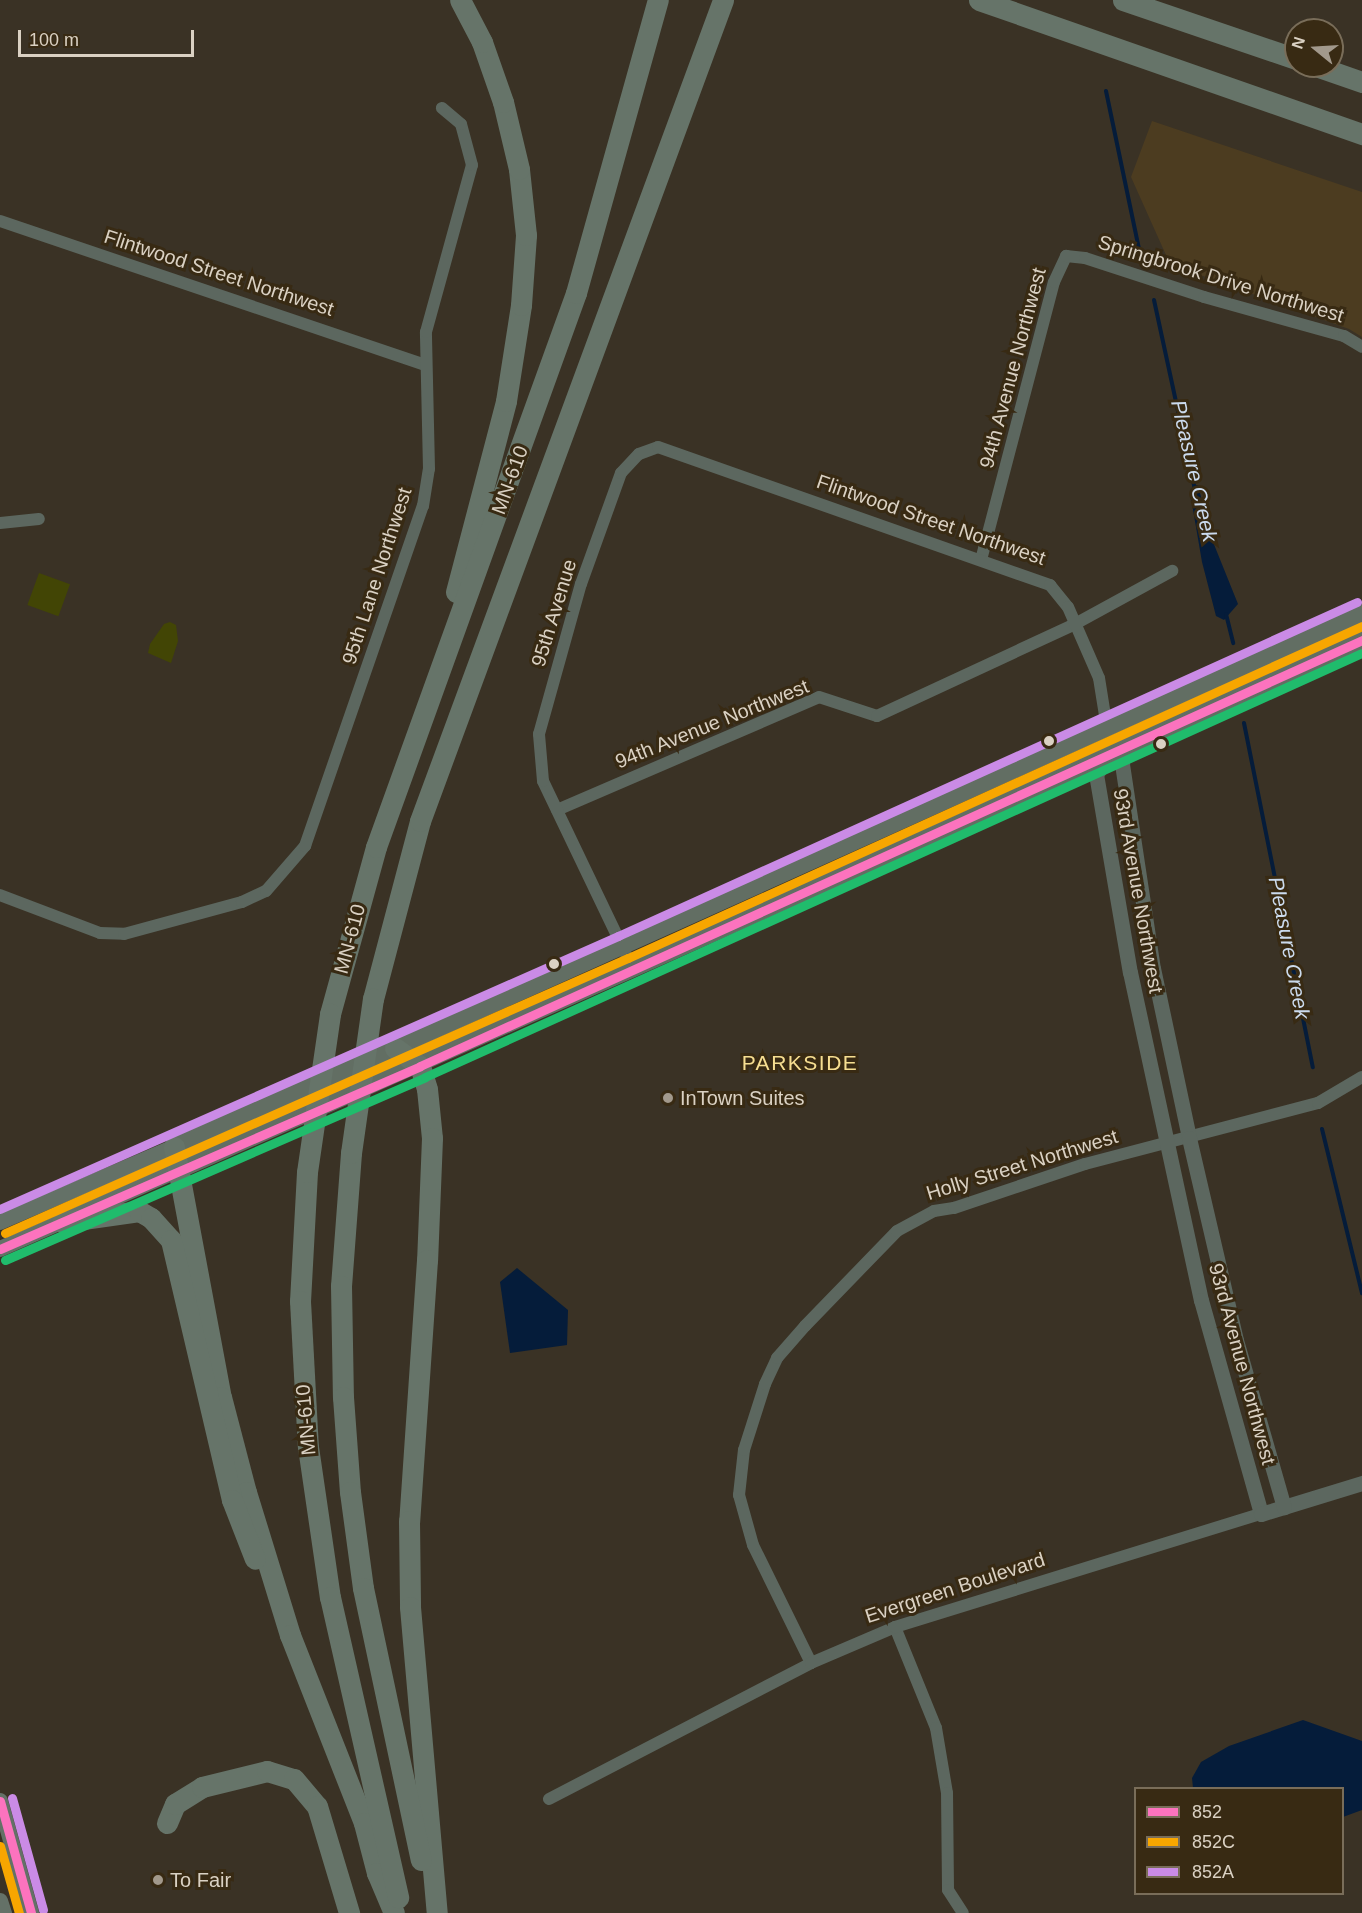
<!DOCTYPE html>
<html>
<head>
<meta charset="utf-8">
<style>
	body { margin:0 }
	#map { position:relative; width:1362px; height:1913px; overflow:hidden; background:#3a3225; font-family:Helvetica,sans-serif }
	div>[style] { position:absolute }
	.built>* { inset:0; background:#4c3c20 }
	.green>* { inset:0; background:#424505; transform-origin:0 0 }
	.water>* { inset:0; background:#051c3a }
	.stream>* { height:4px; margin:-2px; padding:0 2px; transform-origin:2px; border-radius:2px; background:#051c3a }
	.minor>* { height:12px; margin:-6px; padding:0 6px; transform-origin:6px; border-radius:6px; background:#5c675f }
	.tertiary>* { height:15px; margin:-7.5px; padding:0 7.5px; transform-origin:7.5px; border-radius:7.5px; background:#5c675f }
	.secondary>* { height:16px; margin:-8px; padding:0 8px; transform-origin:8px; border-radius:8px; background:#647167 }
	.primary>* { height:18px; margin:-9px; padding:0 9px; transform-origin:9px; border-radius:9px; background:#626e63 }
	.motorway>* { height:21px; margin:-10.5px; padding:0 10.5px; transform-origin:10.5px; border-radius:10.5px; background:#667469 }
	.motorway-bridge>* { height:21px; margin:-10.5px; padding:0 10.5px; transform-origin:10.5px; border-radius:10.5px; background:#667469 }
	.bus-1>* { height:9px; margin:-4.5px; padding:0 4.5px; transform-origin:4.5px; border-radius:4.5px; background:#fc73be }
	.bus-2>* { height:9px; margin:-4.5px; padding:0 4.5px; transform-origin:4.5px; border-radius:4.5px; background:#f7a600 }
	.bus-3>* { height:9px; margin:-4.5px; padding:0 4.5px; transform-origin:4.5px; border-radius:4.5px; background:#ca8be6 }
	.bus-4>* { height:9px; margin:-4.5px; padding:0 4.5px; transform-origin:4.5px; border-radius:4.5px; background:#20bc6c }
	.dots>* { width:16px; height:16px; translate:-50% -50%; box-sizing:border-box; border:3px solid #382a13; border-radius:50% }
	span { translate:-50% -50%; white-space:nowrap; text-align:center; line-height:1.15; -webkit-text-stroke:6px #382a13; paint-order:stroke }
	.street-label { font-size:20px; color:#dad1c3 }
	.poi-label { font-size:20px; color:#dad1c3 }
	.left { translate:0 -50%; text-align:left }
	.water-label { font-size:21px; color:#cbdaed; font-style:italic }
	.neighbourhood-label { font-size:21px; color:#f6de91; letter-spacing:1.5px }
	.legend { position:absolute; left:1134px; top:1787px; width:210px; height:108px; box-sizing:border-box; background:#382a13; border:2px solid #796d59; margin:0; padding:8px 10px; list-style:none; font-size:18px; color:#dad1c3 }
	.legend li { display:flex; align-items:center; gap:12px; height:30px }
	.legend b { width:30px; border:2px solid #796d59 }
	.north { position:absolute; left:1284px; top:18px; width:60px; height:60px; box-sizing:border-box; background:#382a13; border:2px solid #796d59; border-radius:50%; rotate:288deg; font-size:16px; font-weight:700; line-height:24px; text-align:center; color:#dad1c3 }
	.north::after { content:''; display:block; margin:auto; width:21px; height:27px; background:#a2998c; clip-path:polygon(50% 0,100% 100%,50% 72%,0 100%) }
	.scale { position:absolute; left:18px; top:30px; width:176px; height:27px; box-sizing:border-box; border:3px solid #dad1c3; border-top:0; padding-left:8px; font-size:18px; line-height:21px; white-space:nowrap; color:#dad1c3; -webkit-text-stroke:4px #382a13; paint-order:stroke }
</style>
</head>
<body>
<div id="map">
	<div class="built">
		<div style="clip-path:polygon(1152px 121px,1362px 192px,1362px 337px,1349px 329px,1170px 264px,1131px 177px)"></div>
	</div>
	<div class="green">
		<div style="left:39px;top:573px;width:33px;height:34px;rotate:20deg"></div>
		<div style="clip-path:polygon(170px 622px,176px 625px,178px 641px,171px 663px,148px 653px,150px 644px,164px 624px)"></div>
	</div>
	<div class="water">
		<div style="clip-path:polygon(1194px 485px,1198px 485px,1211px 537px,1238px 604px,1224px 620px,1216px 616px,1202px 562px,1191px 498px)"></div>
		<div style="clip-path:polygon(517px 1268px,568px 1310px,567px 1345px,510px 1353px,500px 1282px)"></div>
		<div style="clip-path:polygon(1303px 1720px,1362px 1741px,1362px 1810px,1343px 1817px,1342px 1788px,1193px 1788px,1192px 1778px,1201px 1762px,1229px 1746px)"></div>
	</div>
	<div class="stream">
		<div style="left:1106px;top:91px;width:176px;rotate:78.2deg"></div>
		<div style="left:1154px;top:300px;width:194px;rotate:77.8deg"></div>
		<div style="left:1226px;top:614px;width:30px;rotate:76deg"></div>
		<div style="left:1244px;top:723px;width:351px;rotate:78.7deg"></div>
		<div style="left:1322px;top:1129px;width:169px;rotate:76.3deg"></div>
	</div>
	<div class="minor">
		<div style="left:0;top:221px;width:449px;rotate:18.7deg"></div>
		<div style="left:0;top:523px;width:39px;rotate:-6deg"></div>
		<div style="left:981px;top:560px;width:287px;rotate:-75.3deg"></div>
		<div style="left:1054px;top:282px;width:29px;rotate:-65deg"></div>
		<div style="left:1066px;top:256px;width:19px;rotate:6deg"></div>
		<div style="left:1085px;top:258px;width:125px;rotate:18.1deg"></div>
		<div style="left:1204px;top:297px;width:145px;rotate:15.6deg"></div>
		<div style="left:1344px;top:336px;width:21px;rotate:31deg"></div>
		<div style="left:557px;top:810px;width:285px;rotate:-23.3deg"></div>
		<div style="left:819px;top:697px;width:61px;rotate:18.1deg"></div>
		<div style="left:877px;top:716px;width:218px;rotate:-24.9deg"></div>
		<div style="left:1075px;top:624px;width:111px;rotate:-28.7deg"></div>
		<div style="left:0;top:895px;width:107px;rotate:20.8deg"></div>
		<div style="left:100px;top:933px;width:24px;rotate:2deg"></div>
		<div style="left:124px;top:934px;width:122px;rotate:-15.2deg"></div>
		<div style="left:242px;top:902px;width:26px;rotate:-25deg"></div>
		<div style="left:266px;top:891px;width:60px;rotate:-49.1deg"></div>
		<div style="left:305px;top:846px;width:360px;rotate:-70.9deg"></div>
		<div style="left:423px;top:506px;width:37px;rotate:-81deg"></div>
		<div style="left:429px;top:469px;width:137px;rotate:-91.3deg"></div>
		<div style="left:426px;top:332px;width:173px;rotate:-74.6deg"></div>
		<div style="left:472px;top:165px;width:42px;rotate:-105deg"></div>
		<div style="left:461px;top:124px;width:25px;rotate:-140deg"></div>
		<div style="left:633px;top:969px;width:208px;rotate:-115.6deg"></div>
		<div style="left:543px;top:781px;width:47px;rotate:-94.9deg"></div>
		<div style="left:539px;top:734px;width:156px;rotate:-74.4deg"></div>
		<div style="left:581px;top:584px;width:118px;rotate:-70.2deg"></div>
		<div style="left:621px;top:473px;width:26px;rotate:-47deg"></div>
		<div style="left:639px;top:454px;width:20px;rotate:-20deg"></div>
		<div style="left:658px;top:447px;width:416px;rotate:19.4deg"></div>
		<div style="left:1050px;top:585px;width:28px;rotate:51deg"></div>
		<div style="left:1068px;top:607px;width:77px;rotate:66.4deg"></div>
		<div style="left:1099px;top:678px;width:51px;rotate:80.9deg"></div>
		<div style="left:895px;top:1627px;width:109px;rotate:67.9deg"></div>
		<div style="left:936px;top:1728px;width:66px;rotate:80.4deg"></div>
		<div style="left:947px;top:1793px;width:97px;rotate:89.4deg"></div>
		<div style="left:948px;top:1890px;width:27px;rotate:57deg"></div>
		<div style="left:811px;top:1663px;width:131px;rotate:-116.2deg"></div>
		<div style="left:753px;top:1545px;width:52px;rotate:-105.6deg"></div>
		<div style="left:739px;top:1495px;width:45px;rotate:-83.7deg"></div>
		<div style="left:744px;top:1450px;width:69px;rotate:-72.3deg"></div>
		<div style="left:765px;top:1384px;width:29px;rotate:-65deg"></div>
		<div style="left:777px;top:1358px;width:43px;rotate:-48.8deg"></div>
		<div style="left:805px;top:1326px;width:132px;rotate:-45.9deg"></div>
		<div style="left:897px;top:1231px;width:42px;rotate:-28.4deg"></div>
		<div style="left:934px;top:1211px;width:20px;rotate:-9deg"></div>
		<div style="left:954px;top:1208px;width:138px;rotate:-18.6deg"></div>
		<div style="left:1085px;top:1164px;width:241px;rotate:-14.7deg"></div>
		<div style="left:1318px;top:1103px;width:51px;rotate:-30.6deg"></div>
		<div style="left:549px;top:1799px;width:295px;rotate:-27.4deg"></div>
		<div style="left:811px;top:1663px;width:91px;rotate:-23.2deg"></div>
		<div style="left:895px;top:1627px;width:383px;rotate:-17.2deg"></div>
	</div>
	<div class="tertiary">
		<div style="left:1111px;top:754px;width:25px;rotate:127deg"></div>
		<div style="left:1096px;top:774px;width:201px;rotate:80.3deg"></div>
		<div style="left:1130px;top:972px;width:336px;rotate:77.8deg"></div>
		<div style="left:1201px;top:1300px;width:222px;rotate:74.3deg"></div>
		<div style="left:1261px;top:1514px;width:106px;rotate:-17.1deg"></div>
		<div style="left:1111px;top:754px;width:15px;rotate:42deg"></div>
		<div style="left:1122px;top:764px;width:206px;rotate:81.4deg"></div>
		<div style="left:1153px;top:968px;width:174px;rotate:78deg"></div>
		<div style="left:1189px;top:1138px;width:207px;rotate:76.9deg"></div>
		<div style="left:1236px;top:1340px;width:174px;rotate:74deg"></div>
	</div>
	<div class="secondary">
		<div style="left:0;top:1222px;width:189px;rotate:-23.3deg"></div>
		<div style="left:0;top:1249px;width:195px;rotate:-23.9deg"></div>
		<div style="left:0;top:1801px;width:116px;rotate:74.5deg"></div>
		<div style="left:0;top:1901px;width:13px;rotate:72deg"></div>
	</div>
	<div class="primary">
		<div style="left:174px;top:1147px;width:1302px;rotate:-24.2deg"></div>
		<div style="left:178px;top:1170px;width:814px;rotate:-23.92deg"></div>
		<div style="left:922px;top:840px;width:483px;rotate:-24.4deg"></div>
	</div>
	<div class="motorway">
		<div style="left:979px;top:0;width:406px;rotate:19.3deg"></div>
		<div style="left:1123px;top:0;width:183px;rotate:18.8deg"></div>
		<div style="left:1316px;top:66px;width:49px;rotate:19.2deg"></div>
		<div style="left:456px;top:592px;width:197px;rotate:-75.3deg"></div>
		<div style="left:506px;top:401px;width:97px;rotate:-81.1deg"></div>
		<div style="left:521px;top:305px;width:70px;rotate:-85.9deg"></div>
		<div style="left:526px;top:235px;width:66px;rotate:-96.1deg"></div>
		<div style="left:519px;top:169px;width:69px;rotate:-103.4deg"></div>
		<div style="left:503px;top:102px;width:64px;rotate:-109.3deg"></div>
		<div style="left:482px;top:42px;width:47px;rotate:-117.6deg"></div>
		<div style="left:373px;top:999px;width:184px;rotate:-75.2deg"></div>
		<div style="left:420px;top:821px;width:875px;rotate:-69.74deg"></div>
		<div style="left:330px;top:1014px;width:173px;rotate:-74.6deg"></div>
		<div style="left:376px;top:847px;width:589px;rotate:-70.15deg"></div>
		<div style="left:576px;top:293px;width:304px;rotate:-74.4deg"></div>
		<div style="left:395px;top:1048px;width:31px;rotate:36deg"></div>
		<div style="left:420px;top:1066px;width:24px;rotate:73deg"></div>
		<div style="left:427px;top:1089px;width:49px;rotate:84.2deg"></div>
		<div style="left:432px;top:1138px;width:122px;rotate:92.3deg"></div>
		<div style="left:427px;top:1260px;width:262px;rotate:93.9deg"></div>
		<div style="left:409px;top:1521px;width:86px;rotate:89.3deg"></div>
		<div style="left:410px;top:1607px;width:307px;rotate:85deg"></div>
		<div style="left:174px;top:1147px;width:254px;rotate:79.4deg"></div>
		<div style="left:221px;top:1397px;width:98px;rotate:75.3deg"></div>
		<div style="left:246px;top:1492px;width:150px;rotate:72.9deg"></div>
		<div style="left:290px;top:1635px;width:202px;rotate:68.5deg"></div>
		<div style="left:364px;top:1823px;width:52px;rotate:75.4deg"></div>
		<div style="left:377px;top:1873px;width:43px;rotate:67deg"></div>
		<div style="left:351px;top:1153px;width:133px;rotate:94.3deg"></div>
		<div style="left:341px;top:1286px;width:111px;rotate:89deg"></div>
		<div style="left:343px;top:1397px;width:95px;rotate:85.8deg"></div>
		<div style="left:350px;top:1492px;width:97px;rotate:82.3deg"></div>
		<div style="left:363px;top:1588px;width:278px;rotate:78deg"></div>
		<div style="left:307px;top:1172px;width:129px;rotate:93.1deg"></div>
		<div style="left:300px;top:1301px;width:146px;rotate:86.9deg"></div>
		<div style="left:308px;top:1447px;width:152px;rotate:81.7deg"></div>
		<div style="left:330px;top:1597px;width:308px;rotate:77.2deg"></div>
		<div style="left:62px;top:1222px;width:78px;rotate:-8.1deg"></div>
		<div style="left:139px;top:1211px;width:14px;rotate:30deg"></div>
		<div style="left:151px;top:1218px;width:30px;rotate:48deg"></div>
		<div style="left:171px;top:1240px;width:267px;rotate:76.8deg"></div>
		<div style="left:232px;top:1500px;width:63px;rotate:68.7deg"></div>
		<div style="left:167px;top:1823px;width:21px;rotate:-67deg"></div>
		<div style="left:175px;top:1804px;width:32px;rotate:-32deg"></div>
		<div style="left:202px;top:1787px;width:67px;rotate:-13.8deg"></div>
		<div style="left:267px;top:1771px;width:28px;rotate:17deg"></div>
		<div style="left:294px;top:1779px;width:35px;rotate:50deg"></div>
		<div style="left:317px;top:1806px;width:112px;rotate:73.3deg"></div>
	</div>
	<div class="motorway-bridge">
		<div style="left:351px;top:1153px;width:156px;rotate:-81.9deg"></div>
		<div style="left:307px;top:1172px;width:160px;rotate:-81.7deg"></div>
	</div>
	<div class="bus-1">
		<div style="left:0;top:1249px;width:458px;rotate:-23.5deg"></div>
		<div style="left:420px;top:1066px;width:1034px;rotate:-24.33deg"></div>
		<div style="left:0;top:1801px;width:116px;rotate:74.5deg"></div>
	</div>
	<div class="bus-2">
		<div style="left:5px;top:1233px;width:681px;rotate:-23.82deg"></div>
		<div style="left:628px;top:958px;width:806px;rotate:-24.34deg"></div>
		<div style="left:0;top:1846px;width:70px;rotate:74.2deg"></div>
	</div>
	<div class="bus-3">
		<div style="left:0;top:1209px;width:676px;rotate:-23.83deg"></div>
		<div style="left:618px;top:936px;width:811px;rotate:-24.32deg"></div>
		<div style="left:12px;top:1798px;width:116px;rotate:74.5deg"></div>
	</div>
	<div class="bus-4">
		<div style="left:5px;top:1260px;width:458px;rotate:-23.5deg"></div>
		<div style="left:425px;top:1077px;width:1028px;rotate:-24.35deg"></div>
	</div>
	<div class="dots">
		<div style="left:1049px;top:741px;background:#dad1c3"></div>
		<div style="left:1161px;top:744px;background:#dad1c3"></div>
		<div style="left:554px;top:964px;background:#dad1c3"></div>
		<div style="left:668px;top:1098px;background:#a2998c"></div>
		<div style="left:158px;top:1880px;background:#a2998c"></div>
	</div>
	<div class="street-label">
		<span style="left:219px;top:273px;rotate:18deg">Flintwood Street Northwest</span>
		<span style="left:1221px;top:279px;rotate:17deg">Springbrook Drive Northwest</span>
		<span style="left:1013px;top:368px;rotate:-75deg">94th Avenue Northwest</span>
		<span style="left:510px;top:480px;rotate:-70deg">MN-610</span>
		<span style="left:931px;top:520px;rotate:19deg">Flintwood Street Northwest</span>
		<span style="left:377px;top:576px;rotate:-72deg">95th Lane Northwest</span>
		<span style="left:554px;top:613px;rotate:-73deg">95th Avenue</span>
		<span style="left:712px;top:724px;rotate:-22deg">94th Avenue Northwest</span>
		<span style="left:1138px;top:891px;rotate:80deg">93rd Avenue Northwest</span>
		<span style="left:350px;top:939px;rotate:-75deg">MN-610</span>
		<span style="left:1022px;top:1165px;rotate:-17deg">Holly Street Northwest</span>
		<span style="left:1242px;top:1364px;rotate:75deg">93rd Avenue Northwest</span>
		<span style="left:306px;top:1420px;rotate:-95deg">MN-610</span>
		<span style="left:955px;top:1588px;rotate:-18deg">Evergreen Boulevard</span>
	</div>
	<div class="poi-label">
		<span class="left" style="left:680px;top:1098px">InTown Suites</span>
		<span class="left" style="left:170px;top:1880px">To Fair</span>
	</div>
	<div class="water-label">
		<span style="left:1194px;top:471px;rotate:77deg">Pleasure Creek</span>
		<span style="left:1289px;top:948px;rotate:79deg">Pleasure Creek</span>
	</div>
	<div class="neighbourhood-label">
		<span style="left:800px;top:1063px">PARKSIDE</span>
	</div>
	<ul class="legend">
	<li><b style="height:8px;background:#fc73be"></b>852</li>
	<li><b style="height:8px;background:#f7a600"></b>852C</li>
	<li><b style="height:8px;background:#ca8be6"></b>852A</li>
	</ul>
	<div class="north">N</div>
	<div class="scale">100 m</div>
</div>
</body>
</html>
